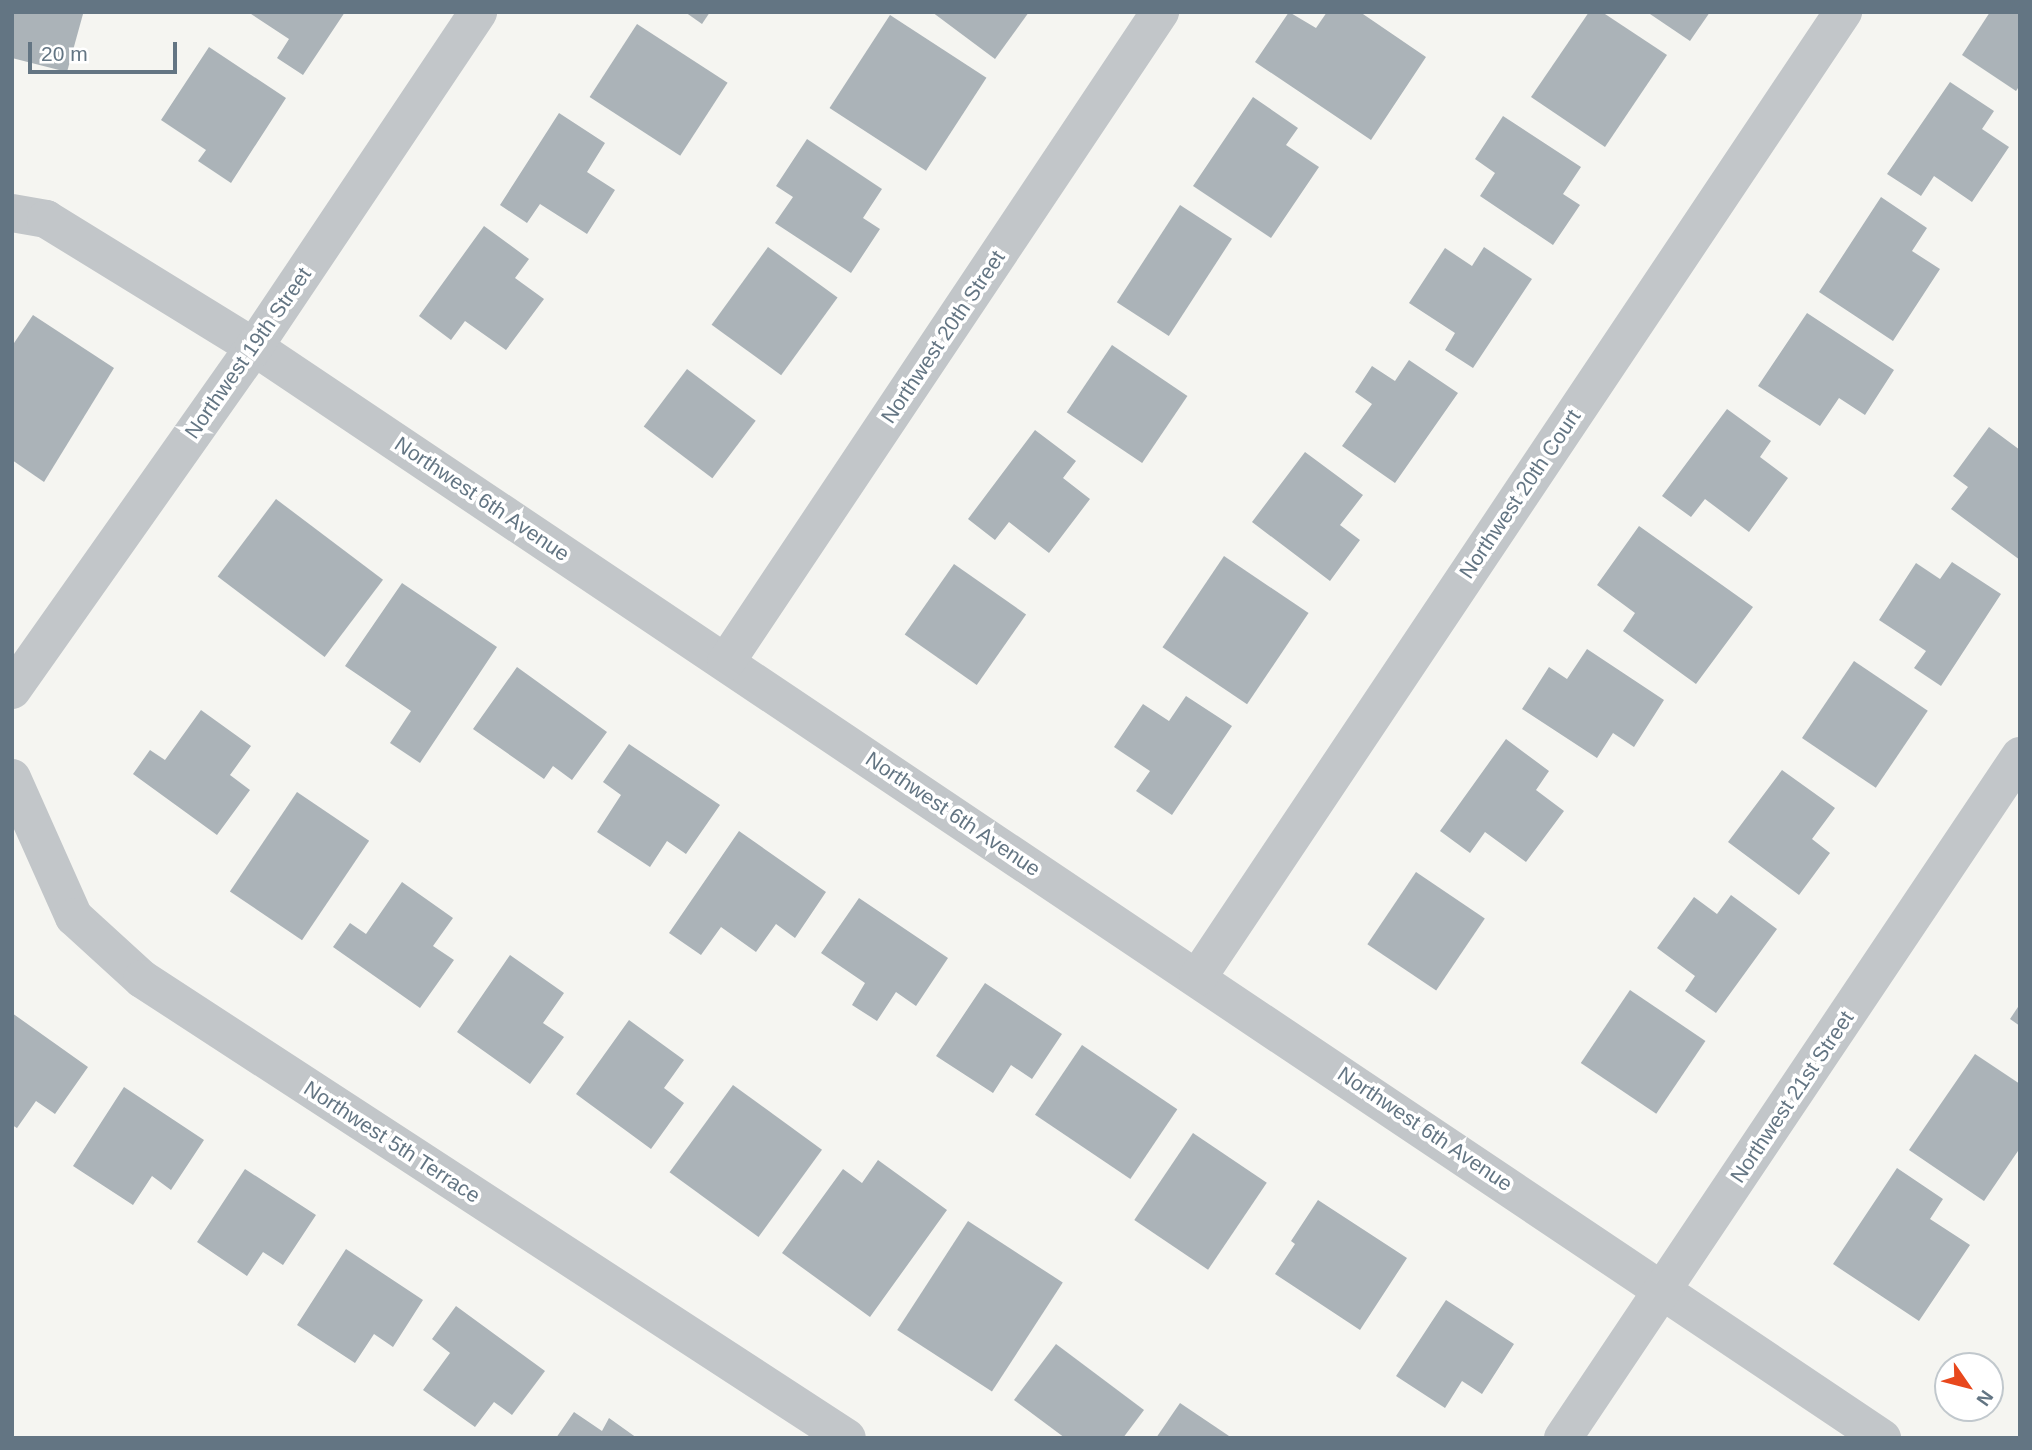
<!DOCTYPE html>
<html>
<head>
<meta charset="utf-8">
<style>
	body { margin:0 }
	#map { position:relative; width:2032px; height:1450px; overflow:hidden; background:#f5f5f1; font-family:Arial,sans-serif }
	div>[style] { position:absolute }
	.building>* { inset:0; background:#abb3b8; transform-origin:0 0 }
	.minor>* { height:38px; margin:-19px; padding:0 19px; transform-origin:19px; border-radius:19px; background:#c2c6c9 }
	span { translate:-50% -50%; white-space:nowrap; text-align:center; line-height:1.15; -webkit-text-stroke:7px #fff; paint-order:stroke }
	.street-label { font-size:21px; color:#637583 }
	.frame { position:absolute; inset:0; border:14px solid #637583; pointer-events:none }
	.north { position:absolute; left:1934px; top:1352px; width:70px; height:70px; box-sizing:border-box; background:#fff; border:2px solid #c1c8cd; border-radius:50%; rotate:125deg; font-size:19px; font-weight:700; line-height:28px; text-align:center; color:#637583 }
	.north::after { content:''; display:block; margin:auto; width:24px; height:32px; background:#e8481d; clip-path:polygon(50% 0,100% 100%,50% 72%,0 100%) }
	.scale { position:absolute; left:28px; top:42px; width:149px; height:32px; box-sizing:border-box; border:4px solid #637583; border-top:0; padding-left:9px; font-size:21px; line-height:24px; white-space:nowrap; color:#637583; -webkit-text-stroke:5px #fff; paint-order:stroke }
</style>
</head>
<body>
<div id="map">
	<div class="building">
		<div style="clip-path:polygon(12px 12px,83px 14px,67px 72px,12px 58px)"></div>
		<div style="clip-path:polygon(248px 12px,345px 12px,303px 75px,277px 58px,289px 39px)"></div>
		<div style="clip-path:polygon(685px 12px,710px 12px,702px 24px)"></div>
		<div style="clip-path:polygon(932px 12px,1029px 12px,995px 59px)"></div>
		<div style="clip-path:polygon(1289px 12px,1316px 28px,1327px 12px,1360px 12px,1426px 57px,1371px 140px,1255px 62px)"></div>
		<div style="clip-path:polygon(1589px 12px,1602px 12px,1667px 55px,1605px 147px,1531px 97px)"></div>
		<div style="clip-path:polygon(1647px 12px,1710px 12px,1690px 41px)"></div>
		<div style="clip-path:polygon(1990px 12px,2020px 12px,2020px 85px,2016px 91px,1962px 55px)"></div>
		<div style="left:890px;top:15px;width:115px;height:111px;rotate:33deg"></div>
		<div style="left:637px;top:24px;width:108px;height:87px;rotate:33deg"></div>
		<div style="clip-path:polygon(209px 47px,286px 98px,231px 183px,198px 161px,206px 150px,161px 120px)"></div>
		<div style="clip-path:polygon(1950px 82px,1994px 111px,1982px 129px,2009px 147px,1972px 202px,1934px 176px,1921px 196px,1887px 174px)"></div>
		<div style="clip-path:polygon(1253px 97px,1298px 128px,1286px 145px,1319px 167px,1271px 238px,1193px 186px)"></div>
		<div style="clip-path:polygon(559px 113px,605px 143px,587px 172px,615px 190px,587px 234px,540px 204px,527px 223px,500px 205px)"></div>
		<div style="clip-path:polygon(1503px 116px,1581px 167px,1563px 194px,1580px 205px,1553px 245px,1480px 196px,1495px 173px,1475px 159px)"></div>
		<div style="clip-path:polygon(807px 139px,882px 189px,863px 218px,880px 229px,851px 273px,775px 223px,793px 197px,776px 186px)"></div>
		<div style="clip-path:polygon(1881px 197px,1927px 228px,1912px 251px,1940px 269px,1893px 341px,1819px 292px)"></div>
		<div style="left:1180px;top:205px;width:62px;height:116px;rotate:33deg"></div>
		<div style="clip-path:polygon(484px 226px,529px 259px,515px 278px,544px 299px,506px 350px,465px 321px,451px 340px,419px 316px)"></div>
		<div style="left:768px;top:247px;width:86px;height:96px;rotate:36deg"></div>
		<div style="clip-path:polygon(1484px 247px,1532px 279px,1473px 368px,1445px 350px,1455px 333px,1409px 303px,1445px 248px,1472px 266px)"></div>
		<div style="clip-path:polygon(1807px 313px,1894px 370px,1865px 415px,1839px 398px,1820px 426px,1758px 386px)"></div>
		<div style="clip-path:polygon(33px 315px,114px 368px,44px 482px,12px 460px,12px 346px)"></div>
		<div style="left:1112px;top:345px;width:91px;height:81px;rotate:34deg"></div>
		<div style="clip-path:polygon(1409px 360px,1458px 393px,1395px 483px,1342px 446px,1372px 404px,1355px 392px,1372px 366px,1395px 381px)"></div>
		<div style="left:687px;top:369px;width:86px;height:72px;rotate:37deg"></div>
		<div style="clip-path:polygon(1727px 409px,1771px 441px,1760px 457px,1788px 478px,1749px 532px,1705px 499px,1691px 517px,1662px 496px)"></div>
		<div style="clip-path:polygon(1989px 427px,2020px 450px,2020px 560px,1951px 509px,1968px 487px,1953px 476px)"></div>
		<div style="clip-path:polygon(1035px 430px,1076px 461px,1063px 478px,1090px 499px,1049px 553px,1009px 522px,995px 540px,968px 519px)"></div>
		<div style="clip-path:polygon(1305px 452px,1363px 495px,1340px 525px,1360px 540px,1330px 581px,1252px 522px)"></div>
		<div style="left:276px;top:499px;width:134px;height:97px;rotate:37deg"></div>
		<div style="clip-path:polygon(1639px 526px,1753px 607px,1696px 684px,1623px 631px,1635px 613px,1597px 585px)"></div>
		<div style="left:1224px;top:556px;width:102px;height:110px;rotate:34deg"></div>
		<div style="clip-path:polygon(1952px 562px,2001px 594px,1941px 686px,1914px 668px,1926px 651px,1879px 620px,1916px 563px,1940px 579px)"></div>
		<div style="left:954px;top:564px;width:88px;height:86px;rotate:35deg"></div>
		<div style="clip-path:polygon(402px 583px,497px 647px,420px 763px,390px 743px,411px 711px,345px 666px)"></div>
		<div style="clip-path:polygon(1587px 649px,1664px 700px,1634px 747px,1613px 733px,1597px 758px,1522px 709px,1549px 667px,1567px 679px)"></div>
		<div style="left:1854px;top:661px;width:89px;height:93px;rotate:34deg"></div>
		<div style="clip-path:polygon(517px 667px,607px 732px,572px 780px,553px 766px,544px 779px,473px 729px)"></div>
		<div style="clip-path:polygon(1186px 696px,1232px 726px,1172px 815px,1136px 791px,1150px 771px,1114px 747px,1143px 704px,1169px 721px)"></div>
		<div style="clip-path:polygon(201px 710px,251px 746px,230px 775px,250px 790px,217px 835px,133px 774px,150px 750px,165px 760px)"></div>
		<div style="clip-path:polygon(1506px 739px,1549px 771px,1536px 790px,1564px 811px,1526px 862px,1485px 832px,1470px 853px,1440px 831px)"></div>
		<div style="clip-path:polygon(629px 744px,720px 805px,686px 854px,667px 841px,650px 867px,597px 832px,621px 795px,603px 782px)"></div>
		<div style="clip-path:polygon(1782px 770px,1835px 808px,1812px 839px,1830px 853px,1799px 895px,1728px 842px)"></div>
		<div style="left:297px;top:792px;width:87px;height:120px;rotate:34deg"></div>
		<div style="clip-path:polygon(739px 831px,826px 892px,795px 938px,776px 924px,756px 952px,721px 927px,701px 955px,669px 933px)"></div>
		<div style="left:1416px;top:872px;width:83px;height:87px;rotate:34deg"></div>
		<div style="clip-path:polygon(402px 882px,453px 918px,433px 946px,454px 960px,420px 1008px,333px 947px,350px 923px,366px 934px)"></div>
		<div style="clip-path:polygon(1731px 895px,1777px 929px,1716px 1013px,1685px 991px,1695px 976px,1657px 948px,1694px 897px,1717px 914px)"></div>
		<div style="clip-path:polygon(859px 898px,948px 958px,916px 1006px,896px 992px,877px 1021px,852px 1005px,865px 983px,821px 953px)"></div>
		<div style="clip-path:polygon(510px 955px,564px 993px,543px 1023px,564px 1037px,530px 1084px,457px 1032px)"></div>
		<div style="clip-path:polygon(985px 983px,1062px 1034px,1032px 1079px,1011px 1065px,993px 1093px,936px 1056px)"></div>
		<div style="left:1630px;top:990px;width:91px;height:88px;rotate:34deg"></div>
		<div style="clip-path:polygon(2020px 1004px,2020px 1026px,2010px 1019px)"></div>
		<div style="clip-path:polygon(12px 1013px,88px 1067px,55px 1114px,36px 1101px,17px 1128px,12px 1125px)"></div>
		<div style="clip-path:polygon(629px 1020px,684px 1060px,664px 1088px,684px 1103px,651px 1149px,576px 1094px)"></div>
		<div style="left:1082px;top:1045px;width:115px;height:84px;rotate:34deg"></div>
		<div style="clip-path:polygon(1975px 1054px,2020px 1084px,2020px 1148px,1984px 1201px,1909px 1150px)"></div>
		<div style="left:733px;top:1085px;width:110px;height:108px;rotate:36deg"></div>
		<div style="clip-path:polygon(124px 1087px,204px 1140px,171px 1190px,152px 1176px,133px 1205px,73px 1166px)"></div>
		<div style="left:1193px;top:1133px;width:89px;height:105px;rotate:34deg"></div>
		<div style="clip-path:polygon(878px 1160px,947px 1210px,870px 1317px,782px 1253px,843px 1169px,862px 1183px)"></div>
		<div style="clip-path:polygon(1897px 1168px,1943px 1199px,1930px 1219px,1970px 1245px,1919px 1321px,1833px 1264px)"></div>
		<div style="clip-path:polygon(245px 1169px,316px 1215px,283px 1265px,263px 1252px,247px 1276px,197px 1242px)"></div>
		<div style="clip-path:polygon(1318px 1200px,1407px 1258px,1360px 1330px,1275px 1274px,1295px 1244px,1291px 1241px)"></div>
		<div style="left:968px;top:1221px;width:113px;height:130px;rotate:33deg"></div>
		<div style="clip-path:polygon(346px 1249px,423px 1300px,393px 1347px,374px 1334px,355px 1363px,297px 1325px)"></div>
		<div style="clip-path:polygon(1446px 1300px,1514px 1344px,1482px 1394px,1462px 1381px,1445px 1408px,1396px 1376px)"></div>
		<div style="clip-path:polygon(456px 1306px,545px 1371px,512px 1415px,494px 1402px,475px 1427px,423px 1390px,450px 1353px,432px 1339px)"></div>
		<div style="clip-path:polygon(1056px 1344px,1144px 1410px,1123px 1438px,1065px 1438px,1014px 1400px)"></div>
		<div style="clip-path:polygon(1180px 1403px,1232px 1438px,1156px 1438px)"></div>
		<div style="clip-path:polygon(574px 1412px,602px 1431px,609px 1418px,637px 1438px,556px 1438px)"></div>
	</div>
	<div class="minor">
		<div style="left:12px;top:213px;width:35px;rotate:10deg"></div>
		<div style="left:46px;top:219px;width:244px;rotate:31.6deg"></div>
		<div style="left:254px;top:347px;width:1960px;rotate:33.83deg"></div>
		<div style="left:726px;top:662px;width:782px;rotate:-56.27deg"></div>
		<div style="left:12px;top:690px;width:420px;rotate:-54.8deg"></div>
		<div style="left:254px;top:347px;width:403px;rotate:-56.2deg"></div>
		<div style="left:12px;top:778px;width:152px;rotate:66deg"></div>
		<div style="left:74px;top:917px;width:92px;rotate:42.4deg"></div>
		<div style="left:142px;top:979px;width:841px;rotate:33.07deg"></div>
		<div style="left:1198px;top:977px;width:1161px;rotate:-56.24deg"></div>
		<div style="left:1563px;top:1438px;width:821px;rotate:-56.17deg"></div>
	</div>
	<div class="street-label">
		<span style="left:943px;top:337px;rotate:-56deg">Northwest 20th Street</span>
		<span style="left:248px;top:353px;rotate:-55deg">Northwest 19th Street</span>
		<span style="left:1520px;top:494px;rotate:-56deg">Northwest 20th Court</span>
		<span style="left:482px;top:499px;rotate:34deg">Northwest 6th Avenue</span>
		<span style="left:953px;top:814px;rotate:34deg">Northwest 6th Avenue</span>
		<span style="left:1792px;top:1097px;rotate:-56deg">Northwest 21st Street</span>
		<span style="left:1425px;top:1129px;rotate:34deg">Northwest 6th Avenue</span>
		<span style="left:392px;top:1142px;rotate:33deg">Northwest 5th Terrace</span>
	</div>
	<div class="frame"></div>
	<div class="north">N</div>
	<div class="scale">20 m</div>
</div>
</body>
</html>
